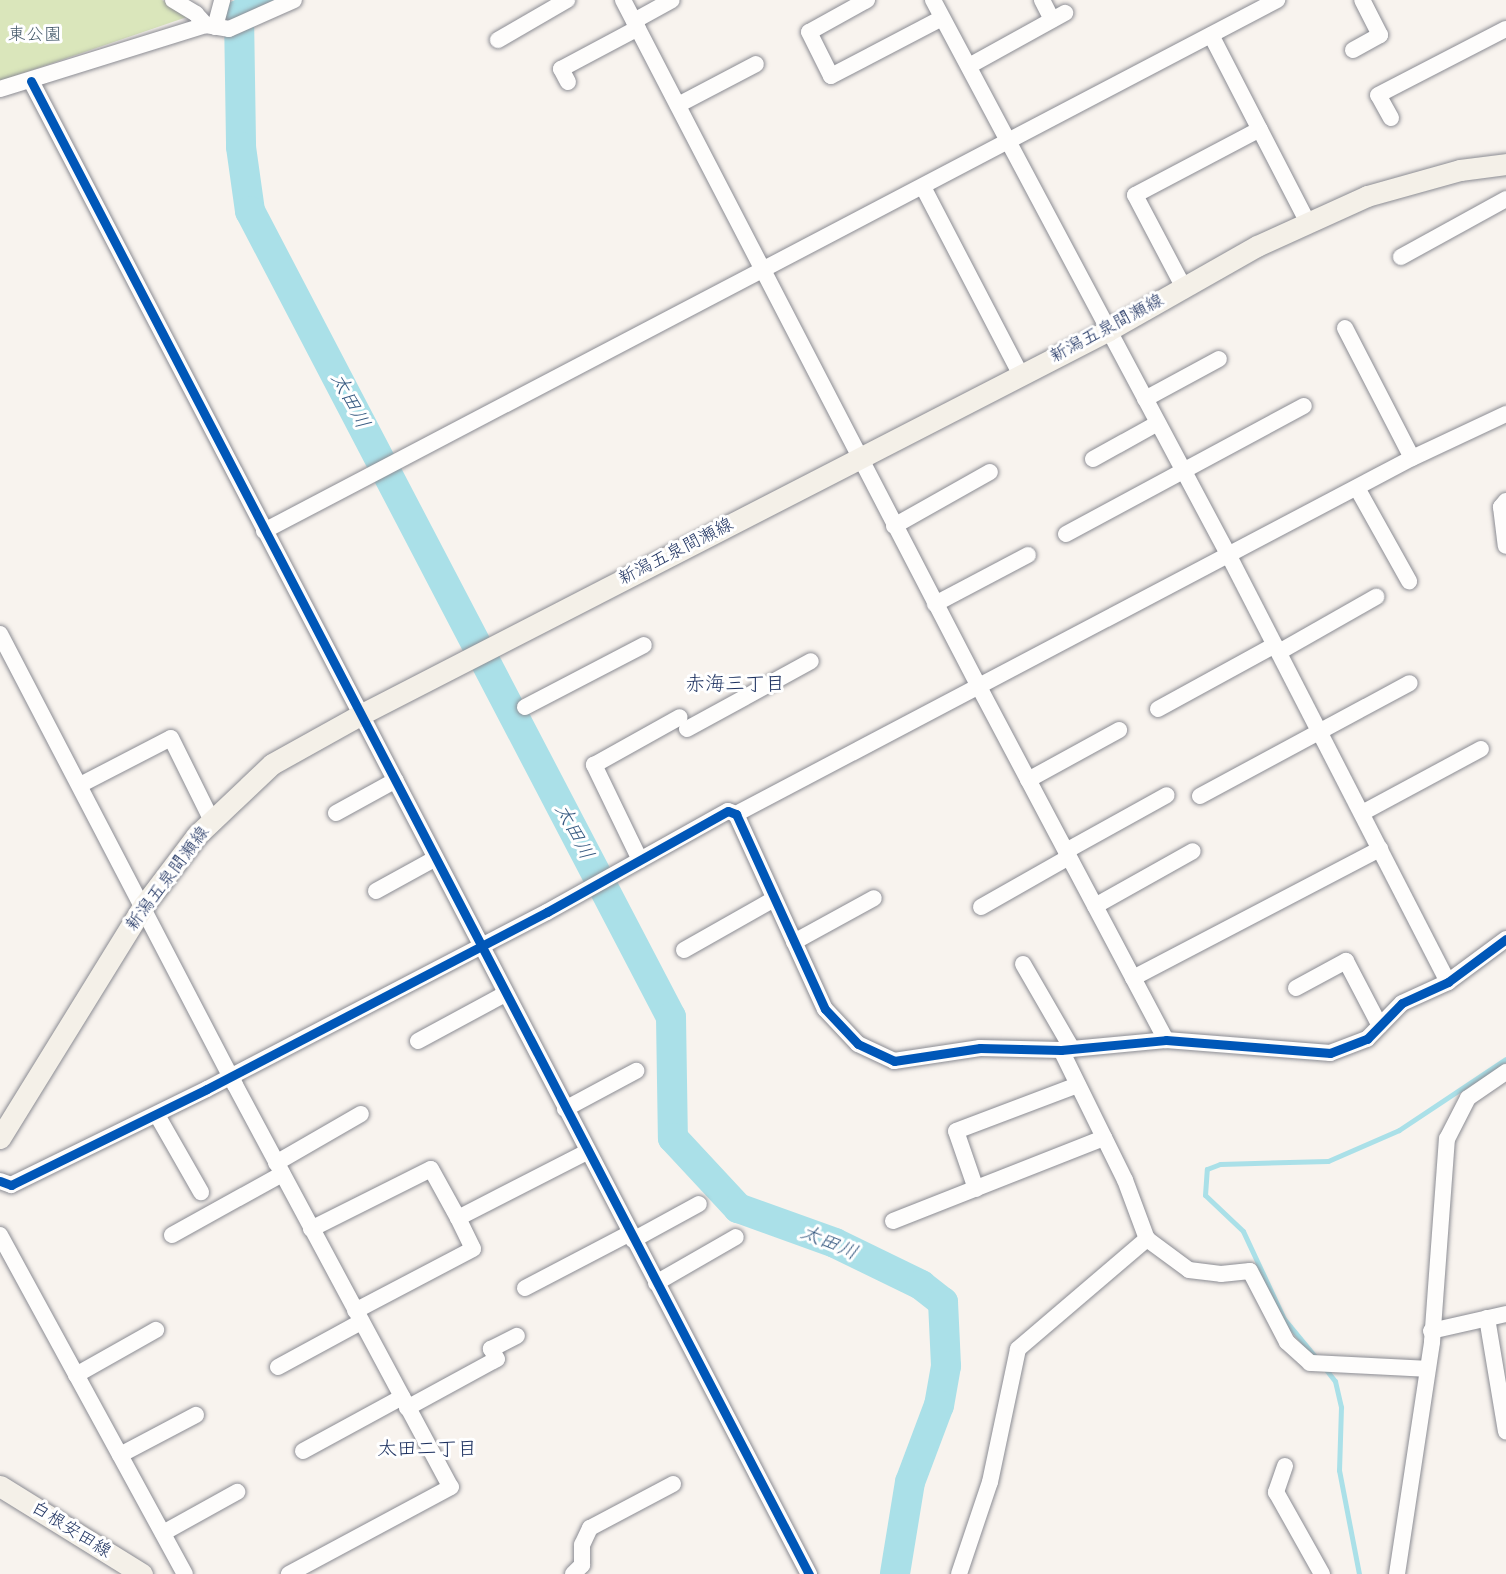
<!DOCTYPE html>
<html>
<head>
<meta charset="utf-8">
<style>
	body { margin:0 }
	#map { position:relative; width:1506px; height:1574px; overflow:hidden; background:#f8f3ee; font-family:"Balsamiq Sans","Klee One",sans-serif }
	div>[style] { position:absolute }
	.green>* { inset:0; background:#dae6bb }
	.stream>* { height:5px; margin:-2.5px; padding:0 2.5px; transform-origin:2.5px; border-radius:2.5px; background:#aae0e8 }
	.river>* { height:30px; margin:-15px; padding:0 15px; transform-origin:15px; border-radius:15px; background:#aae0e8 }
	.roads { filter:drop-shadow(0 0 2px #8b8c93) drop-shadow(0 0 2px #8b8c93) }
	.minor>* { height:16px; margin:-8px; padding:0 8px; transform-origin:8px; border-radius:8px; background:#fefdfc }
	.major>* { height:21px; margin:-10.5px; padding:0 10.5px; transform-origin:10.5px; border-radius:10.5px; background:#f4f0e8 }
	.cycleway>* { height:9px; margin:-4.5px; padding:0 4.5px; transform-origin:4.5px; border-radius:4.5px; background:#0057b8 }
	span { translate:-50% -50%; white-space:nowrap; text-align:center; line-height:1.15; -webkit-text-stroke:6px #fff; paint-order:stroke }
	.park-label { font-size:18px; color:#455a6b }
	.street-label { font-size:18px; color:#1b2f5e }
	.water-label { font-size:20px; color:#365980; font-style:italic }
	.neighbourhood-label { font-size:20px; color:#1b2f5e }
</style>
</head>
<body>
<div id="map">
	<div class="green">
		<div style="clip-path:polygon(0 0,162px 0,190px 16px,0 81px)"></div>
	</div>
	<div class="stream">
		<div style="left:1318px;top:1360px;width:53px;rotate:-129.7deg"></div>
		<div style="left:1284px;top:1319px;width:97px;rotate:-115deg"></div>
		<div style="left:1243px;top:1231px;width:52px;rotate:-136.5deg"></div>
		<div style="left:1205px;top:1195px;width:26px;rotate:-86deg"></div>
		<div style="left:1207px;top:1169px;width:14px;rotate:-21deg"></div>
		<div style="left:1220px;top:1164px;width:108px;rotate:-1.6deg"></div>
		<div style="left:1328px;top:1161px;width:77px;rotate:-23.6deg"></div>
		<div style="left:1399px;top:1130px;width:128px;rotate:-33.6deg"></div>
		<div style="left:1324px;top:1367px;width:18px;rotate:52deg"></div>
		<div style="left:1335px;top:1381px;width:27px;rotate:77deg"></div>
		<div style="left:1341px;top:1407px;width:63px;rotate:91.8deg"></div>
		<div style="left:1339px;top:1470px;width:106px;rotate:79.1deg"></div>
	</div>
	<div class="river">
		<div style="left:268px;top:0;width:33px;rotate:153deg"></div>
		<div style="left:239px;top:15px;width:132px;rotate:89.1deg"></div>
		<div style="left:241px;top:147px;width:65px;rotate:82deg"></div>
		<div style="left:250px;top:211px;width:909px;rotate:62.42deg"></div>
		<div style="left:671px;top:1017px;width:121px;rotate:89.1deg"></div>
		<div style="left:673px;top:1138px;width:96px;rotate:47.1deg"></div>
		<div style="left:738px;top:1208px;width:103px;rotate:19.8deg"></div>
		<div style="left:835px;top:1243px;width:96px;rotate:26deg"></div>
		<div style="left:921px;top:1285px;width:28px;rotate:38deg"></div>
		<div style="left:943px;top:1302px;width:64px;rotate:87.3deg"></div>
		<div style="left:946px;top:1366px;width:40px;rotate:100deg"></div>
		<div style="left:939px;top:1405px;width:82px;rotate:110.6deg"></div>
		<div style="left:910px;top:1482px;width:93px;rotate:99.3deg"></div>
	</div>
	<div class="roads">
		<div class="minor">
			<div style="left:173px;top:0;width:27px;rotate:31deg"></div>
			<div style="left:196px;top:14px;width:15px;rotate:48deg"></div>
			<div style="left:623px;top:0;width:772px;rotate:62.6deg"></div>
			<div style="left:978px;top:685px;width:402px;rotate:62.1deg"></div>
			<div style="left:867px;top:0;width:66px;rotate:151.1deg"></div>
			<div style="left:809px;top:32px;width:49px;rotate:63.4deg"></div>
			<div style="left:831px;top:76px;width:125px;rotate:-27.6deg"></div>
			<div style="left:933px;top:0;width:630px;rotate:61.97deg"></div>
			<div style="left:1229px;top:556px;width:479px;rotate:62.8deg"></div>
			<div style="left:1042px;top:0;width:22px;rotate:63deg"></div>
			<div style="left:634px;top:21px;width:43px;rotate:-28.9deg"></div>
			<div style="left:215px;top:27px;width:28px;rotate:-75deg"></div>
			<div style="left:1211px;top:35px;width:212px;rotate:62.7deg"></div>
			<div style="left:498px;top:40px;width:80px;rotate:-30.1deg"></div>
			<div style="left:1353px;top:50px;width:31px;rotate:-29deg"></div>
			<div style="left:1380px;top:35px;width:39px;rotate:-117deg"></div>
			<div style="left:969px;top:66px;width:110px;rotate:-28.9deg"></div>
			<div style="left:31px;top:81px;width:1684px;rotate:62.48deg"></div>
			<div style="left:568px;top:82px;width:15px;rotate:-118deg"></div>
			<div style="left:561px;top:69px;width:87px;rotate:-28deg"></div>
			<div style="left:0;top:89px;width:216px;rotate:-17.3deg"></div>
			<div style="left:206px;top:25px;width:23px;rotate:10deg"></div>
			<div style="left:229px;top:29px;width:71px;rotate:-24deg"></div>
			<div style="left:678px;top:105px;width:88px;rotate:-27.7deg"></div>
			<div style="left:1391px;top:118px;width:26px;rotate:-119deg"></div>
			<div style="left:1378px;top:95px;width:144px;rotate:-27.3deg"></div>
			<div style="left:923px;top:187px;width:212px;rotate:62.5deg"></div>
			<div style="left:1401px;top:257px;width:120px;rotate:-28.9deg"></div>
			<div style="left:1184px;top:288px;width:105px;rotate:-117.8deg"></div>
			<div style="left:1135px;top:195px;width:141px;rotate:-27.8deg"></div>
			<div style="left:1345px;top:328px;width:146px;rotate:62.7deg"></div>
			<div style="left:1145px;top:399px;width:84px;rotate:-28.4deg"></div>
			<div style="left:1093px;top:459px;width:74px;rotate:-29deg"></div>
			<div style="left:1357px;top:488px;width:107px;rotate:60.8deg"></div>
			<div style="left:1506px;top:501px;width:8px;rotate:130deg"></div>
			<div style="left:1501px;top:507px;width:39px;rotate:83deg"></div>
			<div style="left:894px;top:526px;width:110px;rotate:-29.4deg"></div>
			<div style="left:264px;top:531px;width:1144px;rotate:-27.66deg"></div>
			<div style="left:1066px;top:534px;width:270px;rotate:-28.3deg"></div>
			<div style="left:935px;top:604px;width:105px;rotate:-27.8deg"></div>
			<div style="left:0;top:634px;width:509px;rotate:62.48deg"></div>
			<div style="left:235px;top:1085px;width:456px;rotate:61.8deg"></div>
			<div style="left:451px;top:1487px;width:184px;rotate:151.8deg"></div>
			<div style="left:1279px;top:652px;width:112px;rotate:-29.6deg"></div>
			<div style="left:525px;top:707px;width:134px;rotate:-27.5deg"></div>
			<div style="left:1158px;top:709px;width:133px;rotate:-28.7deg"></div>
			<div style="left:687px;top:729px;width:141px;rotate:-28.7deg"></div>
			<div style="left:1028px;top:780px;width:104px;rotate:-28.8deg"></div>
			<div style="left:80px;top:785px;width:102px;rotate:-27.3deg"></div>
			<div style="left:171px;top:738px;width:93px;rotate:63.7deg"></div>
			<div style="left:1200px;top:796px;width:238px;rotate:-28.3deg"></div>
			<div style="left:336px;top:813px;width:68px;rotate:-28.8deg"></div>
			<div style="left:1362px;top:813px;width:135px;rotate:-28.3deg"></div>
			<div style="left:736px;top:814px;width:764px;rotate:-27.77deg"></div>
			<div style="left:1412px;top:458px;width:104px;rotate:-25.1deg"></div>
			<div style="left:1066px;top:851px;width:115px;rotate:-29deg"></div>
			<div style="left:640px;top:860px;width:106px;rotate:-115.8deg"></div>
			<div style="left:594px;top:765px;width:98px;rotate:-29.2deg"></div>
			<div style="left:376px;top:891px;width:68px;rotate:-28.8deg"></div>
			<div style="left:1095px;top:906px;width:112px;rotate:-29.3deg"></div>
			<div style="left:981px;top:907px;width:101px;rotate:-29.6deg"></div>
			<div style="left:794px;top:942px;width:91px;rotate:-28.8deg"></div>
			<div style="left:684px;top:950px;width:103px;rotate:-29.5deg"></div>
			<div style="left:1023px;top:964px;width:98px;rotate:60deg"></div>
			<div style="left:1133px;top:978px;width:279px;rotate:-27.6deg"></div>
			<div style="left:1296px;top:988px;width:57px;rotate:-28.4deg"></div>
			<div style="left:1346px;top:961px;width:73px;rotate:62.4deg"></div>
			<div style="left:418px;top:1041px;width:99px;rotate:-28.4deg"></div>
			<div style="left:1061px;top:1050px;width:145px;rotate:63.8deg"></div>
			<div style="left:1125px;top:1180px;width:63px;rotate:69.6deg"></div>
			<div style="left:1147px;top:1239px;width:52px;rotate:36.4deg"></div>
			<div style="left:1189px;top:1270px;width:32px;rotate:7deg"></div>
			<div style="left:1221px;top:1274px;width:29px;rotate:-6deg"></div>
			<div style="left:1250px;top:1271px;width:80px;rotate:62.5deg"></div>
			<div style="left:1287px;top:1342px;width:31px;rotate:42deg"></div>
			<div style="left:1310px;top:1363px;width:117px;rotate:2.9deg"></div>
			<div style="left:565px;top:1109px;width:81px;rotate:-28.2deg"></div>
			<div style="left:157px;top:1115px;width:89px;rotate:60.3deg"></div>
			<div style="left:276px;top:1163px;width:98px;rotate:-30deg"></div>
			<div style="left:0;top:1181px;width:12px;rotate:20deg"></div>
			<div style="left:11px;top:1185px;width:218px;rotate:-26.1deg"></div>
			<div style="left:207px;top:1089px;width:383px;rotate:-27.5deg"></div>
			<div style="left:547px;top:912px;width:207px;rotate:-29.2deg"></div>
			<div style="left:728px;top:811px;width:9px;rotate:21deg"></div>
			<div style="left:736px;top:814px;width:214px;rotate:65.5deg"></div>
			<div style="left:825px;top:1009px;width:48px;rotate:46.7deg"></div>
			<div style="left:858px;top:1044px;width:40px;rotate:25deg"></div>
			<div style="left:894px;top:1061px;width:87px;rotate:-8.6deg"></div>
			<div style="left:980px;top:1048px;width:81px;rotate:1.4deg"></div>
			<div style="left:1061px;top:1050px;width:105px;rotate:-5.4deg"></div>
			<div style="left:1166px;top:1040px;width:165px;rotate:4.5deg"></div>
			<div style="left:1330px;top:1053px;width:40px;rotate:-21deg"></div>
			<div style="left:1367px;top:1039px;width:50px;rotate:-45.8deg"></div>
			<div style="left:1402px;top:1003px;width:51px;rotate:-24.5deg"></div>
			<div style="left:1448px;top:982px;width:72px;rotate:-36.6deg"></div>
			<div style="left:976px;top:1189px;width:61px;rotate:-109deg"></div>
			<div style="left:956px;top:1131px;width:130px;rotate:-20.7deg"></div>
			<div style="left:458px;top:1218px;width:145px;rotate:-27.1deg"></div>
			<div style="left:893px;top:1221px;width:227px;rotate:-21.5deg"></div>
			<div style="left:311px;top:1229px;width:134px;rotate:-26.6deg"></div>
			<div style="left:431px;top:1169px;width:56px;rotate:61.1deg"></div>
			<div style="left:458px;top:1218px;width:34px;rotate:64deg"></div>
			<div style="left:473px;top:1249px;width:133px;rotate:152.3deg"></div>
			<div style="left:0;top:1235px;width:386px;rotate:61.4deg"></div>
			<div style="left:172px;top:1235px;width:126px;rotate:-29deg"></div>
			<div style="left:633px;top:1240px;width:75px;rotate:-28.6deg"></div>
			<div style="left:656px;top:1283px;width:92px;rotate:-29.9deg"></div>
			<div style="left:525px;top:1288px;width:119px;rotate:-27.6deg"></div>
			<div style="left:1487px;top:1318px;width:115px;rotate:80.5deg"></div>
			<div style="left:1431px;top:1331px;width:77px;rotate:-12.8deg"></div>
			<div style="left:278px;top:1367px;width:94px;rotate:-28.5deg"></div>
			<div style="left:76px;top:1375px;width:92px;rotate:-29.4deg"></div>
			<div style="left:407px;top:1408px;width:102px;rotate:-28.6deg"></div>
			<div style="left:497px;top:1359px;width:12px;rotate:-121deg"></div>
			<div style="left:491px;top:1349px;width:29px;rotate:-27deg"></div>
			<div style="left:303px;top:1451px;width:113px;rotate:-28.6deg"></div>
			<div style="left:120px;top:1455px;width:86px;rotate:-27.8deg"></div>
			<div style="left:1285px;top:1466px;width:28px;rotate:109deg"></div>
			<div style="left:1276px;top:1492px;width:94px;rotate:60.7deg"></div>
			<div style="left:163px;top:1533px;width:85px;rotate:-29deg"></div>
			<div style="left:573px;top:1574px;width:13px;rotate:-45deg"></div>
			<div style="left:582px;top:1565px;width:20px;rotate:-90deg"></div>
			<div style="left:582px;top:1545px;width:19px;rotate:-65deg"></div>
			<div style="left:590px;top:1528px;width:94px;rotate:-27.9deg"></div>
			<div style="left:959px;top:1574px;width:97px;rotate:-71.4deg"></div>
			<div style="left:990px;top:1482px;width:136px;rotate:-78.1deg"></div>
			<div style="left:1018px;top:1349px;width:170px;rotate:-40.5deg"></div>
			<div style="left:1397px;top:1574px;width:235px;rotate:-81.4deg"></div>
			<div style="left:1432px;top:1342px;width:204px;rotate:-85.8deg"></div>
			<div style="left:1447px;top:1139px;width:46px;rotate:-62.9deg"></div>
			<div style="left:1468px;top:1098px;width:46px;rotate:-34.4deg"></div>
		</div>
		<div class="major">
			<div style="left:0;top:1138px;width:274px;rotate:-58.3deg"></div>
			<div style="left:144px;top:905px;width:88px;rotate:-52.9deg"></div>
			<div style="left:197px;top:835px;width:103px;rotate:-43.4deg"></div>
			<div style="left:272px;top:764px;width:101px;rotate:-29.1deg"></div>
			<div style="left:360px;top:715px;width:842px;rotate:-27.2deg"></div>
			<div style="left:1109px;top:330px;width:170px;rotate:-29.6deg"></div>
			<div style="left:1257px;top:246px;width:121px;rotate:-24.4deg"></div>
			<div style="left:1367px;top:196px;width:97px;rotate:-15.6deg"></div>
			<div style="left:1460px;top:170px;width:46px;rotate:-7.4deg"></div>
			<div style="left:0;top:1486px;width:167px;rotate:31.8deg"></div>
		</div>
	</div>
	<div class="cycleway">
		<div style="left:31px;top:81px;width:1684px;rotate:62.48deg"></div>
		<div style="left:0;top:1181px;width:12px;rotate:20deg"></div>
		<div style="left:11px;top:1185px;width:218px;rotate:-26.1deg"></div>
		<div style="left:207px;top:1089px;width:383px;rotate:-27.5deg"></div>
		<div style="left:547px;top:912px;width:207px;rotate:-29.2deg"></div>
		<div style="left:728px;top:811px;width:9px;rotate:21deg"></div>
		<div style="left:736px;top:814px;width:214px;rotate:65.5deg"></div>
		<div style="left:825px;top:1009px;width:48px;rotate:46.7deg"></div>
		<div style="left:858px;top:1044px;width:40px;rotate:25deg"></div>
		<div style="left:894px;top:1061px;width:87px;rotate:-8.6deg"></div>
		<div style="left:980px;top:1048px;width:81px;rotate:1.4deg"></div>
		<div style="left:1061px;top:1050px;width:105px;rotate:-5.4deg"></div>
		<div style="left:1166px;top:1040px;width:165px;rotate:4.5deg"></div>
		<div style="left:1330px;top:1053px;width:40px;rotate:-21deg"></div>
		<div style="left:1367px;top:1039px;width:50px;rotate:-45.8deg"></div>
		<div style="left:1402px;top:1003px;width:51px;rotate:-24.5deg"></div>
		<div style="left:1448px;top:982px;width:72px;rotate:-36.6deg"></div>
	</div>
	<div class="park-label">
		<span style="left:35px;top:35px">東公園</span>
	</div>
	<div class="street-label">
		<span style="left:1107px;top:329px;rotate:-28deg">新潟五泉間瀬線</span>
		<span style="left:676px;top:552px;rotate:-27deg">新潟五泉間瀬線</span>
		<span style="left:168px;top:879px;rotate:-53deg">新潟五泉間瀬線</span>
		<span style="left:71px;top:1530px;rotate:32deg">白根安田線</span>
	</div>
	<div class="water-label">
		<span style="left:350px;top:401px;rotate:62deg">太田川</span>
		<span style="left:574px;top:832px;rotate:62deg">太田川</span>
		<span style="left:829px;top:1243px;rotate:23deg">太田川</span>
	</div>
	<div class="neighbourhood-label">
		<span style="left:735px;top:684px">赤海三丁目</span>
		<span style="left:427px;top:1449px">太田二丁目</span>
	</div>
</div>
</body>
</html>
